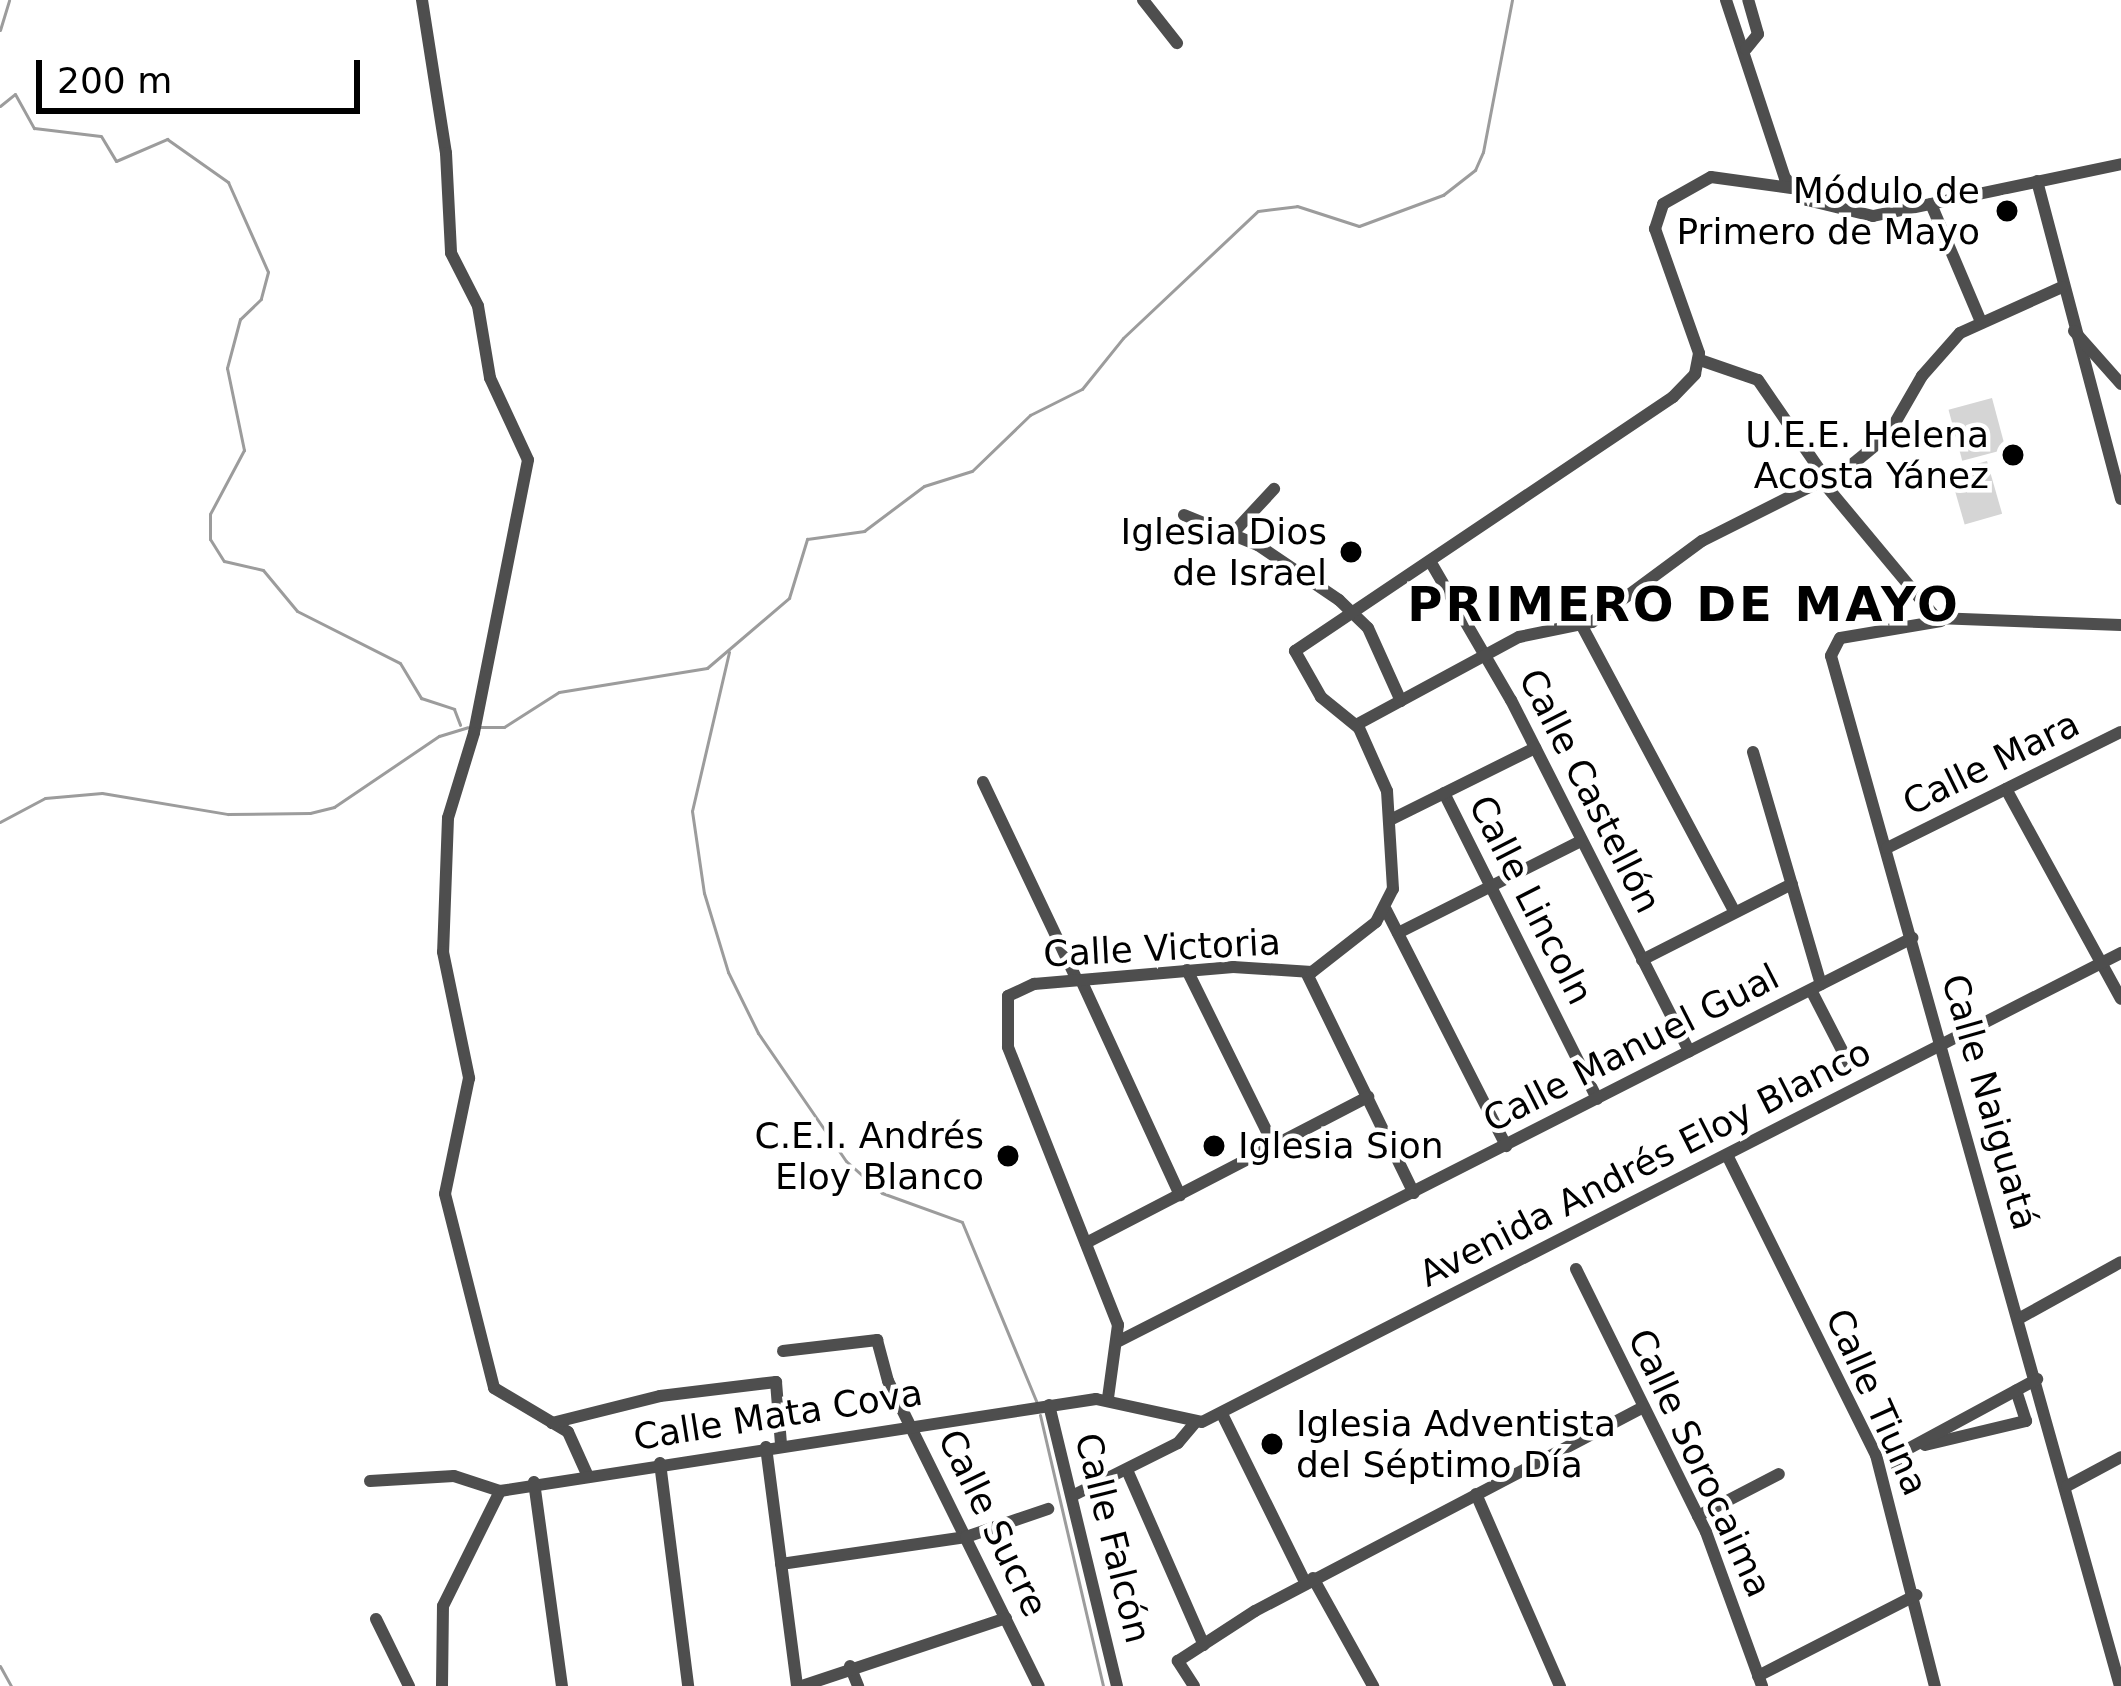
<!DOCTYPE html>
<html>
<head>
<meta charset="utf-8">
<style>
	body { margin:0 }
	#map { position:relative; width:2121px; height:1686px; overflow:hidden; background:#fff; font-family:"DejaVu Sans",sans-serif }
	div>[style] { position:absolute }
	.green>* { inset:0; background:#d5d5d5; transform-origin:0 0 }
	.stream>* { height:3px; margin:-1.5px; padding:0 1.5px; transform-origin:1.5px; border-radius:1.5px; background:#9c9c9c }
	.minor>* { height:12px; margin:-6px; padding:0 6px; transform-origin:6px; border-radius:6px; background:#4e4e4e }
	.dots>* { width:33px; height:33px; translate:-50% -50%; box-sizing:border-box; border:6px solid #fff; border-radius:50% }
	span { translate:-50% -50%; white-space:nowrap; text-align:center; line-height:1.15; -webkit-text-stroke:9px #fff; paint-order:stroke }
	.poi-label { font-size:36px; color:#000 }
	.right { translate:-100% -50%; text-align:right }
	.left { translate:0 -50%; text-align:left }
	.street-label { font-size:36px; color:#000 }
	.district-label { font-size:48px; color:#000; font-weight:700; letter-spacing:3px }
	.scale { position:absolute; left:36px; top:60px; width:324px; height:54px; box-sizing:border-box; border:6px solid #000; border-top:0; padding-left:15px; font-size:36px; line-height:42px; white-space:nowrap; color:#000; -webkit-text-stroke:9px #fff; paint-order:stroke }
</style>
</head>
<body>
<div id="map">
	<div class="green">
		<div style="left:1992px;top:398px;width:53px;height:45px;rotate:75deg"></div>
		<div style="left:1987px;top:461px;width:55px;height:39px;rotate:74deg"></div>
	</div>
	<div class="stream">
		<div style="left:0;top:30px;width:31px;rotate:-73deg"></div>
		<div style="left:0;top:106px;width:19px;rotate:-39deg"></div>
		<div style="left:15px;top:94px;width:39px;rotate:61deg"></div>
		<div style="left:34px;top:128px;width:67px;rotate:6.8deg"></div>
		<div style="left:101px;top:136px;width:29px;rotate:59deg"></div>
		<div style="left:116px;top:161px;width:56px;rotate:-23.3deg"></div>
		<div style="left:167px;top:139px;width:75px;rotate:35.2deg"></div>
		<div style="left:228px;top:182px;width:98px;rotate:66deg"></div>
		<div style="left:268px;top:272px;width:28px;rotate:105deg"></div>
		<div style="left:261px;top:299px;width:29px;rotate:136deg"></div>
		<div style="left:240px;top:319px;width:51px;rotate:104.9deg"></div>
		<div style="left:227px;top:368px;width:84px;rotate:78.3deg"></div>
		<div style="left:244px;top:450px;width:72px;rotate:118deg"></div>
		<div style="left:210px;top:514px;width:25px;rotate:90deg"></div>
		<div style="left:210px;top:539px;width:26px;rotate:58deg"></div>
		<div style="left:224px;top:561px;width:40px;rotate:13deg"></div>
		<div style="left:263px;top:570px;width:53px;rotate:50.3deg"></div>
		<div style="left:297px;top:611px;width:115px;rotate:26.8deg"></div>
		<div style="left:400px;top:663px;width:41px;rotate:59deg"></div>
		<div style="left:421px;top:698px;width:35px;rotate:18deg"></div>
		<div style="left:454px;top:709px;width:17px;rotate:69deg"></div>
		<div style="left:729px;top:652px;width:163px;rotate:103.1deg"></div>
		<div style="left:692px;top:811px;width:83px;rotate:81.7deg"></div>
		<div style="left:704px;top:893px;width:83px;rotate:73.1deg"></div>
		<div style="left:728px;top:972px;width:68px;rotate:63.8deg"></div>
		<div style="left:758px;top:1033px;width:155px;rotate:55.5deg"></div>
		<div style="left:846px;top:1161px;width:48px;rotate:41.6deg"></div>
		<div style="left:882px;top:1193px;width:85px;rotate:19.9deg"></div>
		<div style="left:962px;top:1222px;width:194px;rotate:67.5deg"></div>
		<div style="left:478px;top:727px;width:26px"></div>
		<div style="left:504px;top:727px;width:65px;rotate:-32.5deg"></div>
		<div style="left:559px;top:692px;width:150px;rotate:-9.2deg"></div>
		<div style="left:707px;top:668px;width:108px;rotate:-40.5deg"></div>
		<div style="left:789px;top:598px;width:62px;rotate:-73deg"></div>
		<div style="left:807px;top:539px;width:58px;rotate:-8deg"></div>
		<div style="left:864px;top:531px;width:75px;rotate:-36.9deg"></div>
		<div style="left:924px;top:486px;width:50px;rotate:-17.4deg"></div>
		<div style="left:972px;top:471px;width:81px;rotate:-44deg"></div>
		<div style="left:1030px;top:415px;width:58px;rotate:-26.6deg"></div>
		<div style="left:1082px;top:389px;width:65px;rotate:-51.2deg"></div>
		<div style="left:1123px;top:338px;width:185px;rotate:-43.3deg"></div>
		<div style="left:1258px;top:211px;width:39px;rotate:-7deg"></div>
		<div style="left:1297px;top:206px;width:65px;rotate:17.9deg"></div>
		<div style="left:1359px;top:226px;width:90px;rotate:-20.3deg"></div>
		<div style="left:1443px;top:195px;width:41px;rotate:-38deg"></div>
		<div style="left:1475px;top:170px;width:20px;rotate:-66deg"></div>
		<div style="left:1483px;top:152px;width:155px;rotate:-79.2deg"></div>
		<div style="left:0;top:822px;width:51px;rotate:-28.1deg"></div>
		<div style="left:45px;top:798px;width:57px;rotate:-5deg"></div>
		<div style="left:102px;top:793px;width:128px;rotate:9.5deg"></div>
		<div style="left:228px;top:814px;width:82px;rotate:-0.7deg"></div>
		<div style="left:310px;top:813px;width:25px;rotate:-14deg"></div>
		<div style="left:334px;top:807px;width:127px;rotate:-34.1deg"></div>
		<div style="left:439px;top:736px;width:30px;rotate:-17deg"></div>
		<div style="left:1040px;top:1415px;width:278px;rotate:76.9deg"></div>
		<div style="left:0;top:1666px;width:23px;rotate:61deg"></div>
	</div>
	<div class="minor">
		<div style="left:422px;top:0;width:155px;rotate:81.1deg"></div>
		<div style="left:446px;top:153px;width:100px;rotate:87.1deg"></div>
		<div style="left:451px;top:253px;width:59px;rotate:63deg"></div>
		<div style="left:478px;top:306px;width:73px;rotate:80.5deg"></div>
		<div style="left:490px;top:378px;width:90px;rotate:65.1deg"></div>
		<div style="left:528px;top:460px;width:278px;rotate:101.2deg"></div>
		<div style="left:474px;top:733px;width:89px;rotate:107deg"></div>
		<div style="left:448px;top:818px;width:134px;rotate:92.1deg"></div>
		<div style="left:443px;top:952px;width:129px;rotate:78.3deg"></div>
		<div style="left:469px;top:1078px;width:118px;rotate:101.7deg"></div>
		<div style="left:445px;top:1194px;width:200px;rotate:75.8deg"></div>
		<div style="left:494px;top:1388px;width:86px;rotate:30.7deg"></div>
		<div style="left:568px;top:1432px;width:46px;rotate:65.7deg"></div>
		<div style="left:1143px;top:0;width:55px;rotate:51.7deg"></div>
		<div style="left:1726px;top:0;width:188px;rotate:71.7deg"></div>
		<div style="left:1785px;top:178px;width:31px;rotate:45deg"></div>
		<div style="left:1807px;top:200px;width:68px;rotate:13.6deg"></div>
		<div style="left:1873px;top:216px;width:253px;rotate:-11.8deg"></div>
		<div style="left:1746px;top:49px;width:19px;rotate:-51deg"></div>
		<div style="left:1758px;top:34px;width:35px;rotate:-106deg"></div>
		<div style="left:2037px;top:181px;width:329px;rotate:75.2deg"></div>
		<div style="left:1931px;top:204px;width:128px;rotate:67deg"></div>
		<div style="left:2074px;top:331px;width:71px;rotate:48.4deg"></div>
		<div style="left:1700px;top:360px;width:61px;rotate:19deg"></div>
		<div style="left:1758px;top:380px;width:120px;rotate:55.5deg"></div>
		<div style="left:1822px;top:481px;width:178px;rotate:50.2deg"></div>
		<div style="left:1936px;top:618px;width:185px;rotate:2.2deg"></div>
		<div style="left:1184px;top:515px;width:80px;rotate:22.1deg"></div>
		<div style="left:1258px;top:545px;width:98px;rotate:34.2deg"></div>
		<div style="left:1339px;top:600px;width:40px;rotate:44deg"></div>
		<div style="left:1368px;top:628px;width:80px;rotate:65.7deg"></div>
		<div style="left:1234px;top:532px;width:59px;rotate:-47.1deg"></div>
		<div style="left:1430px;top:561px;width:161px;rotate:59.8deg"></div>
		<div style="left:1511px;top:700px;width:394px;rotate:63.1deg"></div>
		<div style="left:1941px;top:621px;width:102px;rotate:170.4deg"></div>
		<div style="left:1840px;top:638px;width:20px;rotate:117deg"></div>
		<div style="left:1831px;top:656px;width:1070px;rotate:74.33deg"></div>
		<div style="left:1582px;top:626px;width:324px;rotate:61.9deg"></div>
		<div style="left:1356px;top:725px;width:185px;rotate:-28.4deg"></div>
		<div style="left:1519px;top:637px;width:75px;rotate:-11.6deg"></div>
		<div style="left:1592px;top:622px;width:137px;rotate:-36.4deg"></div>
		<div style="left:1702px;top:541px;width:165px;rotate:-26.7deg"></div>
		<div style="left:1849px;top:467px;width:50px;rotate:-39.4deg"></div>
		<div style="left:1888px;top:435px;width:68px;rotate:-60deg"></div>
		<div style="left:1922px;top:376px;width:57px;rotate:-48.5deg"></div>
		<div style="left:1960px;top:333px;width:112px;rotate:-24.3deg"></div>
		<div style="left:1753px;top:752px;width:242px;rotate:73.7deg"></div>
		<div style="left:983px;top:782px;width:219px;rotate:64.6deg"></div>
		<div style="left:2006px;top:789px;width:239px;rotate:61.3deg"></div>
		<div style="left:1444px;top:793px;width:342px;rotate:63.4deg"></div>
		<div style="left:1392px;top:819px;width:160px;rotate:-26.4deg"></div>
		<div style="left:1887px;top:848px;width:261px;rotate:-26.4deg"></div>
		<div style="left:1386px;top:910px;width:265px;rotate:63deg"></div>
		<div style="left:1398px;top:933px;width:205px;rotate:-26.7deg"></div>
		<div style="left:1642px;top:960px;width:168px;rotate:-26.9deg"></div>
		<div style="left:1187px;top:970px;width:196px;rotate:63.7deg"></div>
		<div style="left:1306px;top:972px;width:246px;rotate:64deg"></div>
		<div style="left:1081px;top:980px;width:237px;rotate:65.3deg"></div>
		<div style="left:1811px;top:990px;width:83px;rotate:62.8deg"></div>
		<div style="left:1727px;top:1155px;width:335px;rotate:63.6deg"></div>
		<div style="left:1876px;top:1455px;width:238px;rotate:75.7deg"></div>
		<div style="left:1086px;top:1243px;width:318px;rotate:-27.4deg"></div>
		<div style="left:1576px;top:1269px;width:293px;rotate:63.7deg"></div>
		<div style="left:1706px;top:1532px;width:164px;rotate:70deg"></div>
		<div style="left:2020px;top:1318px;width:115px;rotate:-29deg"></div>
		<div style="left:1119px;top:1341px;width:890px;rotate:-26.94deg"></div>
		<div style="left:783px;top:1351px;width:95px;rotate:-6.7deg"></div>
		<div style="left:877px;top:1340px;width:42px;rotate:75deg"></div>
		<div style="left:888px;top:1381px;width:340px;rotate:63.7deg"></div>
		<div style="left:1108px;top:1398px;width:74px;rotate:-82.2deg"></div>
		<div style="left:1118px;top:1325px;width:299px;rotate:-111.6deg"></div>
		<div style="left:1008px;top:1047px;width:51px;rotate:-90deg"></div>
		<div style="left:1008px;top:996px;width:29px;rotate:-25deg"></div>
		<div style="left:1034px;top:984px;width:200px;rotate:-4.9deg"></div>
		<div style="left:1233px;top:967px;width:79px;rotate:3.6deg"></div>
		<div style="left:1312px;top:972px;width:81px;rotate:-38deg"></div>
		<div style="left:1376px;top:922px;width:37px;rotate:-63deg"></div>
		<div style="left:1393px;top:889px;width:98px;rotate:-93.5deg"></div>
		<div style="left:1387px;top:791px;width:69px;rotate:-114deg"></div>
		<div style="left:1359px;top:728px;width:49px;rotate:-140.8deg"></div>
		<div style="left:1321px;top:697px;width:53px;rotate:-119.5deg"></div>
		<div style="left:1295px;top:651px;width:455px;rotate:-33.9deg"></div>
		<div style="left:1673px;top:397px;width:32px;rotate:-46deg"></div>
		<div style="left:1695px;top:374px;width:21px;rotate:-79deg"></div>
		<div style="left:1699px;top:353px;width:132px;rotate:-109.5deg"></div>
		<div style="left:1655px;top:229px;width:26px;rotate:-72deg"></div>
		<div style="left:1663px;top:204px;width:55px;rotate:-29.4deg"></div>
		<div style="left:1711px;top:177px;width:81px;rotate:7.8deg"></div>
		<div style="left:1049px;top:1405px;width:289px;rotate:76.4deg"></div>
		<div style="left:1222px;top:1414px;width:187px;rotate:63.7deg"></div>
		<div style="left:552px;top:1423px;width:111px;rotate:-14deg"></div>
		<div style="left:660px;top:1396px;width:117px;rotate:-6.9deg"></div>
		<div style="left:776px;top:1382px;width:62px;rotate:85.4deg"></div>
		<div style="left:1925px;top:1445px;width:104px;rotate:-13.4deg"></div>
		<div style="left:2026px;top:1421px;width:32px;rotate:-108deg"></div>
		<div style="left:766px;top:1447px;width:241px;rotate:82.6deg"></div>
		<div style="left:660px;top:1463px;width:225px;rotate:82.8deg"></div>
		<div style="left:1127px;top:1470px;width:191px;rotate:66.3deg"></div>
		<div style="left:370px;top:1481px;width:84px;rotate:-3.4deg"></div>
		<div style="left:454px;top:1476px;width:48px;rotate:18.1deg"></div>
		<div style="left:500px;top:1491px;width:603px;rotate:-8.78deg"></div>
		<div style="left:1096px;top:1399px;width:108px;rotate:12.2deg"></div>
		<div style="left:1202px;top:1422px;width:1032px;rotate:-27.04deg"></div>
		<div style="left:534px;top:1482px;width:206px;rotate:82.2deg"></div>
		<div style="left:1903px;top:1482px;width:27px;rotate:-112deg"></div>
		<div style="left:1893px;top:1457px;width:164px;rotate:-28.4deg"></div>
		<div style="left:2067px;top:1486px;width:61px;rotate:-28.2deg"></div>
		<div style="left:1476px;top:1494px;width:210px;rotate:66.4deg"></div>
		<div style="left:1074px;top:1495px;width:116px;rotate:-26.6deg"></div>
		<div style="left:1178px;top:1443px;width:26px;rotate:-50deg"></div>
		<div style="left:1698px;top:1516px;width:91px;rotate:-27.4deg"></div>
		<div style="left:781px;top:1564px;width:187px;rotate:-8.3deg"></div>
		<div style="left:966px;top:1537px;width:87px;rotate:-18.9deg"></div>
		<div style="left:1313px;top:1578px;width:124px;rotate:60.9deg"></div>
		<div style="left:376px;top:1619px;width:75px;rotate:63.8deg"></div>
		<div style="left:850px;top:1666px;width:22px;rotate:68deg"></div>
		<div style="left:1758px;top:1676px;width:178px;rotate:-27.1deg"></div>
		<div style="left:442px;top:1686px;width:80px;rotate:-89.3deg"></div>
		<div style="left:443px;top:1606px;width:128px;rotate:-63.6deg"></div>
		<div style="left:802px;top:1686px;width:215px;rotate:-18.4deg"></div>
		<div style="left:1194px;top:1686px;width:30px;rotate:-123deg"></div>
		<div style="left:1178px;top:1661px;width:92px;rotate:-33deg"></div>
		<div style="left:1255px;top:1611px;width:439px;rotate:-27.7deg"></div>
	</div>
	<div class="dots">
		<div style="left:2007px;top:211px;background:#000"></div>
		<div style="left:2013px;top:455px;background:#000"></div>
		<div style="left:1351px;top:552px;background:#000"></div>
		<div style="left:1214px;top:1146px;background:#000"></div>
		<div style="left:1008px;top:1156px;background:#000"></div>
		<div style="left:1272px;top:1444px;background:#000"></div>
	</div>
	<div class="poi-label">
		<span class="right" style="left:1980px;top:211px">Módulo de<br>Primero de Mayo</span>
		<span class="right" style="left:1989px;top:455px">U.E.E. Helena<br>Acosta Yánez</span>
		<span class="right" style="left:1327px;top:552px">Iglesia Dios<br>de Israel</span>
		<span class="right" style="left:984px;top:1156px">C.E.I. Andrés<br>Eloy Blanco</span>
		<span class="left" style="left:1238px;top:1146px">Iglesia Sion</span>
		<span class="left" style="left:1296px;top:1444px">Iglesia Adventista<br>del Séptimo Día</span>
	</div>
	<div class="street-label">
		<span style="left:1991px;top:763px;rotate:-26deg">Calle Mara</span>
		<span style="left:1590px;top:791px;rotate:63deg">Calle Castellón</span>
		<span style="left:1531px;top:900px;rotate:63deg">Calle Lincoln</span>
		<span style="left:1162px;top:948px;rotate:-3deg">Calle Victoria</span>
		<span style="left:1631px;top:1048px;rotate:-27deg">Calle Manuel Gual</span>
		<span style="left:1990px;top:1102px;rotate:74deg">Calle Naiguatá</span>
		<span style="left:1645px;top:1163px;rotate:-27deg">Avenida Andrés Eloy Blanco</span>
		<span style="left:1877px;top:1402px;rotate:66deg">Calle Tiuna</span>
		<span style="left:778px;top:1415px;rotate:-9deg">Calle Mata Cova</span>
		<span style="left:1700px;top:1463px;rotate:65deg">Calle Sorocaima</span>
		<span style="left:993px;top:1523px;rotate:64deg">Calle Sucre</span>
		<span style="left:1113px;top:1538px;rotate:76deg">Calle Falcón</span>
	</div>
	<div class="district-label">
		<span style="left:1684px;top:605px">PRIMERO DE MAYO</span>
	</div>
	<div class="scale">200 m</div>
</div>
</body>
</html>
